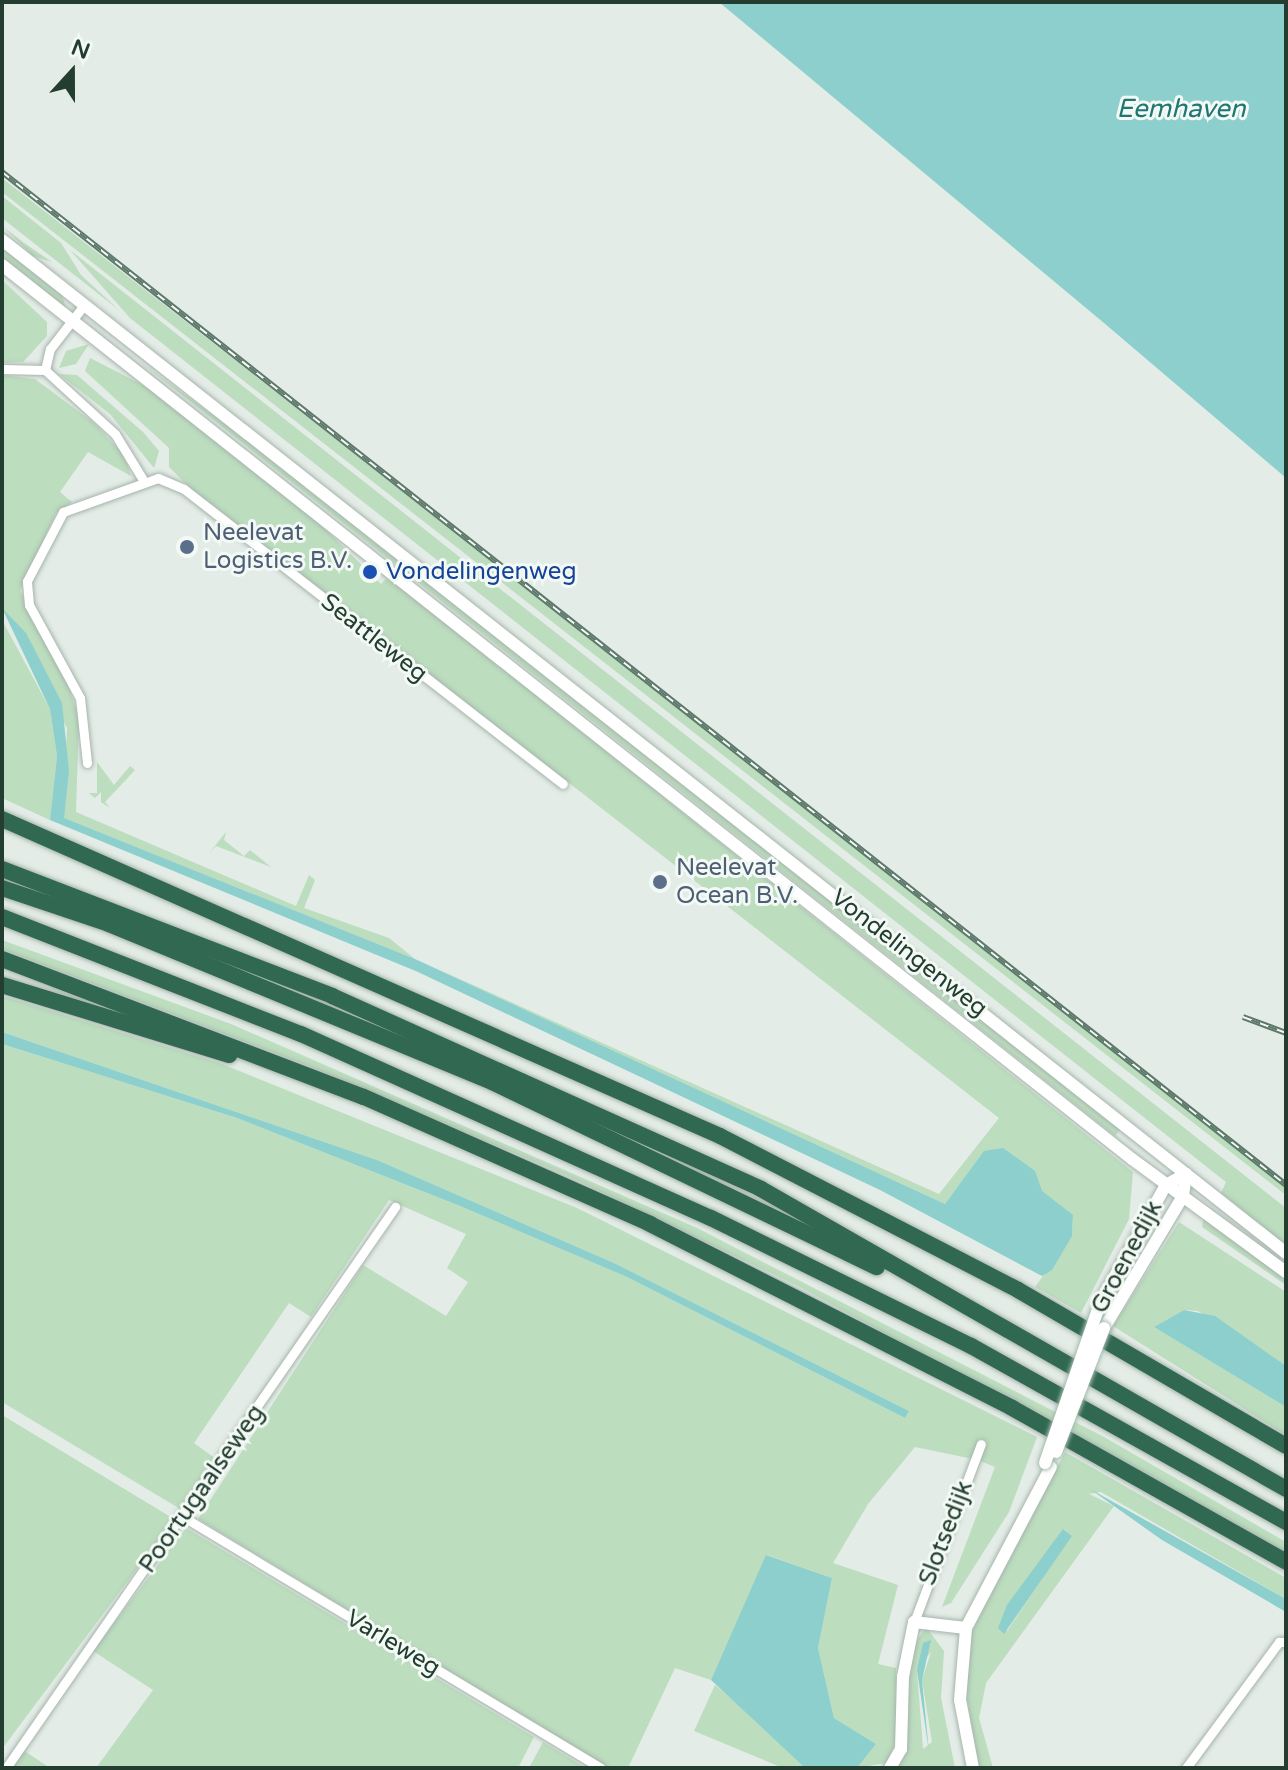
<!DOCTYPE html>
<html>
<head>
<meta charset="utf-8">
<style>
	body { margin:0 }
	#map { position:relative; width:1288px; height:1770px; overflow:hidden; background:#e3ece6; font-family:"Varela Round",sans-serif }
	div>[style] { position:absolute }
	.green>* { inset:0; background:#bcddbe; transform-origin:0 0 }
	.water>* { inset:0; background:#8ccfcc }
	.roads { filter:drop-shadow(0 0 2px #a6b4ac) drop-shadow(0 0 2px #a6b4ac) }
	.street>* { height:9px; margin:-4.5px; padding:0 4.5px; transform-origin:4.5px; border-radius:4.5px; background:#fff }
	.secondary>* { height:12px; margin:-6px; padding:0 6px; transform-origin:6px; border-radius:6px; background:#fff }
	.highway>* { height:16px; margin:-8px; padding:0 8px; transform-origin:8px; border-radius:8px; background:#306851 }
	.rail>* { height:6px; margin-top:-3px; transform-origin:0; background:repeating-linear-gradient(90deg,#f3f9f5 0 9px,#5d786b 0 18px); box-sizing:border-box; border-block:2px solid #5d786b }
	.bridges { filter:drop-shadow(0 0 2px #a4bbae) drop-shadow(0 0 2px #a4bbae) }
	.secondary-bridge>* { height:12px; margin:-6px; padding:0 6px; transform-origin:6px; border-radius:6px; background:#fff }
	.dots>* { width:22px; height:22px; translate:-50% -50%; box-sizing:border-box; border:4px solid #f3f9f5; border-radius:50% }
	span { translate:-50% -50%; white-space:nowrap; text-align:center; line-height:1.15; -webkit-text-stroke:6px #f3f9f5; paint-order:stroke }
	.service-label { font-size:24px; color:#4e5e75 }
	.left { translate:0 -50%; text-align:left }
	.transit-label { font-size:24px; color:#164399 }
	.street-label { font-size:24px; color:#233d30 }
	.water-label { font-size:26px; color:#1f7773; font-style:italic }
	.frame { position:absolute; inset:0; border:4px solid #233d30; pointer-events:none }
	.north { position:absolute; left:32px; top:32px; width:80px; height:80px; -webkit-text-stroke:6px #f3f9f5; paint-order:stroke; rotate:21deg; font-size:22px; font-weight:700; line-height:32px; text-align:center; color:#233d30 }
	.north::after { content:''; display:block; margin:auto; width:28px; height:36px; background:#233d30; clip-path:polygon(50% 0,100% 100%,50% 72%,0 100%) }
</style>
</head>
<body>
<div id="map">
	<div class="green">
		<div style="left:2px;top:178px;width:1635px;height:11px;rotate:38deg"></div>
		<div style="clip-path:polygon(2px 196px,61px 243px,81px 275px,119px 310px,2px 218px)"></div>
		<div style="clip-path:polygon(2px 226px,24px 243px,52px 262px,33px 256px)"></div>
		<div style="clip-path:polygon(2px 247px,62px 295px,66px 308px,2px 257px)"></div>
		<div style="clip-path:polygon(70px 250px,1286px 1208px,1286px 1245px,1221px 1193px,1226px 1182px,130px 318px)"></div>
		<div style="clip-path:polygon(2px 280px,47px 322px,47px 336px,23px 362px,2px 363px)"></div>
		<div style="clip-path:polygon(89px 344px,76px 364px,59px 368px,66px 351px)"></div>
		<div style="clip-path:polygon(90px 358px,147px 387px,322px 526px,381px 584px,386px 579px,408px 593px,1133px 1172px,1129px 1219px,1081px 1313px,1035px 1287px,1072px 1236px,1073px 1216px,984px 1152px,945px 1204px,415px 959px,63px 818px,67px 728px,2px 608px,2px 375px,35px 379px,94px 423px,124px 455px,131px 476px,88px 452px,60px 492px,72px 502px,56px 513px,20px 591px,60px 662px,79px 717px,76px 812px,296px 906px,309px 875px,315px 880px,304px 908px,389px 938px,415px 959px,939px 1194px,999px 1118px,188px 486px,169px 467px,169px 448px,85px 371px)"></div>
		<div style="clip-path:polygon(143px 364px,247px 440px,1120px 1130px,1115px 1136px)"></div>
		<div style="clip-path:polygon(59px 374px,77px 375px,143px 432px,159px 451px,154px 468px,110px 414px)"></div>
		<div style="clip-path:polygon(2px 620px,50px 709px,57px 756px,50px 820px,2px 798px)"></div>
		<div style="clip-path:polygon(97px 762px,114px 785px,130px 766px,135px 770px,105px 802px,110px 808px,101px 802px,101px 792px,95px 798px,89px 793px,97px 793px)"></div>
		<div style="clip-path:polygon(226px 832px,224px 840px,244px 856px,250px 850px,271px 867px,216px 846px,210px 852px)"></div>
		<div style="clip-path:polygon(2px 940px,231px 1024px,697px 1228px,1104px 1437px,1286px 1542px,1286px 1552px,800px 1287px,566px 1175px,314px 1068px,2px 949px)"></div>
		<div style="clip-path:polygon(2px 996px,222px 1064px,577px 1208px,1037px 1437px,1009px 1512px,951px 1603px,942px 1607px,995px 1467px,978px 1460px,915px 1447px,868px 1504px,833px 1563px,898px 1585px,878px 1664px,896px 1668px,897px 1741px,886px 1763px,857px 1768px,876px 1744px,834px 1718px,818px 1648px,832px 1578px,767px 1555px,711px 1680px,675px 1668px,628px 1768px,608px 1768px,198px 1519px,363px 1265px,446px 1316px,468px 1282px,447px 1268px,466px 1234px,389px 1200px,311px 1317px,289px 1303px,194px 1443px,216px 1459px,182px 1510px,2px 1402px,2px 1044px,237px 1118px,460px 1206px,627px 1277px,905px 1418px,909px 1411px,614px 1263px,377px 1160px,2px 1032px)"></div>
		<div style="clip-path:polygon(1204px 1218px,1286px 1278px,1286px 1285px,1202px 1227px)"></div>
		<div style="clip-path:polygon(1179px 1222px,1286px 1292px,1286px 1366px,1198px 1311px,1184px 1310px,1154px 1327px,1286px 1407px,1286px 1435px,1113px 1326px)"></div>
		<div style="clip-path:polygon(2px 1415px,174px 1519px,2px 1749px)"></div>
		<div style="clip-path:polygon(evenodd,1065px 1452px,1286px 1578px,1286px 1599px,1101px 1492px,1089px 1494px,1114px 1506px,986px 1683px,979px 1718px,993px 1768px,979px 1768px,966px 1693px,970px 1635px,1065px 1452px,1064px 1529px,1071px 1536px,1007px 1631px,998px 1628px,1064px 1529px)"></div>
		<div style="clip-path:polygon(186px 1528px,534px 1737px,518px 1768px,96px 1768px,153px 1690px,93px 1651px)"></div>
		<div style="clip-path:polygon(evenodd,926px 1627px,944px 1651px,941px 1698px,955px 1768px,895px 1768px,914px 1645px,926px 1627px,931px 1652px,922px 1680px,932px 1742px,923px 1749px,917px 1670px,931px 1652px)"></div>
		<div style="clip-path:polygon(715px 1685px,732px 1699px,805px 1768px,783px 1768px,694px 1731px)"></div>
		<div style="clip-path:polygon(543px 1742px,586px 1768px,529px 1768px)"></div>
		<div style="clip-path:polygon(20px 1748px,50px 1768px,13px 1768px)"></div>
	</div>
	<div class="water">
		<div style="clip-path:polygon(719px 2px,1286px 2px,1286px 478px,1104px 323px)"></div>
		<div style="clip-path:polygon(2px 608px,26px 633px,62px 703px,69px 771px,64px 818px,415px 959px,945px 1204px,984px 1151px,1003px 1148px,1035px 1171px,1042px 1191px,1073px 1215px,1072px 1236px,1052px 1270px,1042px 1276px,880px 1190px,418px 972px,50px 820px,57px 756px,50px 709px)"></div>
		<div style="clip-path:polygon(2px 1032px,377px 1160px,614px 1263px,909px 1411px,905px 1418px,627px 1277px,460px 1206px,237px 1118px,2px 1044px)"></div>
		<div style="clip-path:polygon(1184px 1310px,1215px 1316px,1286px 1366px,1286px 1407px,1154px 1327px)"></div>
		<div style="clip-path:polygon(1090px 1489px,1286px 1599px,1286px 1612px,1162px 1540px)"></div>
		<div style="clip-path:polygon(1063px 1529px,1072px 1536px,1004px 1634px,998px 1628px,1007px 1605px)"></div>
		<div style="clip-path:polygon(766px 1555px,832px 1578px,818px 1648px,834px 1718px,876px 1744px,857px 1768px,805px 1768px,711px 1680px)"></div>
		<div style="clip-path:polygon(931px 1640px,922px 1680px,929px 1752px,917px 1670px,923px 1643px)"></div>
	</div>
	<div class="roads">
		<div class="street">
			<div style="left:2px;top:369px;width:43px;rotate:1.3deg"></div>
			<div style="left:45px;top:370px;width:95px;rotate:42.4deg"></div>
			<div style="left:115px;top:434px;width:52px;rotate:58.5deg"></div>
			<div style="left:45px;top:370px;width:22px;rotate:-77deg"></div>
			<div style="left:50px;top:349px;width:56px;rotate:-52.3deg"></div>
			<div style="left:87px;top:763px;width:65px;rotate:-96.1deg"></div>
			<div style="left:80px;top:698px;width:106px;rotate:-118.7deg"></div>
			<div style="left:29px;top:605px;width:24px;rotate:-95deg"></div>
			<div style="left:27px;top:581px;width:78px;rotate:-62.4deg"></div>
			<div style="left:63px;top:512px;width:101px;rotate:-19.7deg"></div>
			<div style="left:158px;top:478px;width:28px;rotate:23deg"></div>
			<div style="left:184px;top:489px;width:480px;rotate:37.9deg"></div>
			<div style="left:185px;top:1518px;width:485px;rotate:31deg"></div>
			<div style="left:914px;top:1622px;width:190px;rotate:-69.4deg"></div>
			<div style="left:6px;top:1768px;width:683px;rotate:-55.26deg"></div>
			<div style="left:1186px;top:1768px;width:157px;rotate:-53.6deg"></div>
			<div style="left:1279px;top:1642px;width:7px"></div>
		</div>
		<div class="secondary">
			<div style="left:2px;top:240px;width:1635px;rotate:38.27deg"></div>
			<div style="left:2px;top:265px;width:1441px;rotate:38.35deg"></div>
			<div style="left:1132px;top:1159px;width:191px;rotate:36.3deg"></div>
			<div style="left:1100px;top:1303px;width:135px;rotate:-60.8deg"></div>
			<div style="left:1166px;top:1185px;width:23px;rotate:-29deg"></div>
			<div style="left:1104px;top:1328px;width:154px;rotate:-59.1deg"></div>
			<div style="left:1183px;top:1196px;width:22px;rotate:-82deg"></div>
			<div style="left:890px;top:1768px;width:22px;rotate:-60deg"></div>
			<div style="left:901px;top:1749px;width:72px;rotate:-88.4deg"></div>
			<div style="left:903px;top:1677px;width:56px;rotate:-78.7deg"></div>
			<div style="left:914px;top:1622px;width:52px;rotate:6.6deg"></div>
			<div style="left:973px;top:1768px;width:69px;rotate:-100.8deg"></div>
			<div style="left:960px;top:1700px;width:72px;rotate:-85.2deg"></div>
			<div style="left:966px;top:1628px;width:182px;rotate:-62.2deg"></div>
		</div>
		<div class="highway">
			<div style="left:2px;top:819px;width:785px;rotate:23.82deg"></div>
			<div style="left:720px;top:1136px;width:335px;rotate:27.3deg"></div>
			<div style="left:1018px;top:1290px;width:310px;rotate:30.2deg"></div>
			<div style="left:2px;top:869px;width:354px;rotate:21deg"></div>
			<div style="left:332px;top:996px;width:470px;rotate:24.2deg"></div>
			<div style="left:761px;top:1189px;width:605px;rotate:29.74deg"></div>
			<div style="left:2px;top:888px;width:113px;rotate:18.6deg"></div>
			<div style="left:109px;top:924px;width:414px;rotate:22.4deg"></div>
			<div style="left:492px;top:1082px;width:427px;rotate:25.7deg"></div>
			<div style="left:2px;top:917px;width:321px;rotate:21.4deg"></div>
			<div style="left:301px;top:1034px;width:449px;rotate:24.2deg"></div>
			<div style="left:711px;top:1218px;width:290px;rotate:26.2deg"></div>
			<div style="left:971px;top:1346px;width:361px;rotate:29.2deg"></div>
			<div style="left:2px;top:959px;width:387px;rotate:20.9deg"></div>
			<div style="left:364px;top:1097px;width:313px;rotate:23.9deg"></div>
			<div style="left:650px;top:1224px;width:406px;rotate:26.9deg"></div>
			<div style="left:1012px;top:1408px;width:314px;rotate:29.3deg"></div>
			<div style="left:2px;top:985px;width:238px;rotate:17.1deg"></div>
		</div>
	</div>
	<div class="rail">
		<div style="left:2px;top:172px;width:1635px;rotate:38.27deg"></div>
		<div style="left:1243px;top:1017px;width:46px;rotate:20.4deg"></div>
	</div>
	<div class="bridges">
		<div class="secondary-bridge">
			<div style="left:1056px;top:1452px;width:133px;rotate:-68.8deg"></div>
			<div style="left:1045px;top:1463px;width:169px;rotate:-71deg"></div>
		</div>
	</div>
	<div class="dots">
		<div style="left:187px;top:547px;background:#5c6f8a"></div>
		<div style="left:370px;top:572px;background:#1a4fb4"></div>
		<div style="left:660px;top:882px;background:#5c6f8a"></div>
	</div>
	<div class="service-label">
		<span class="left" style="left:203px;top:547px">Neelevat<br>Logistics B.V.</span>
		<span class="left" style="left:676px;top:882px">Neelevat<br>Ocean B.V.</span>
	</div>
	<div class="transit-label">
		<span class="left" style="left:386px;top:572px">Vondelingenweg</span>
	</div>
	<div class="street-label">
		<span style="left:374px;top:638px;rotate:38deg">Seattleweg</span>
		<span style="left:909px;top:953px;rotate:38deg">Vondelingenweg</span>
		<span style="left:1127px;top:1257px;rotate:-62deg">Groenedijk</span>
		<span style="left:202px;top:1489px;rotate:-55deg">Poortugaalseweg</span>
		<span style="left:946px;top:1533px;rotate:-69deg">Slotsedijk</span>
		<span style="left:393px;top:1643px;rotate:31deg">Varleweg</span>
	</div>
	<div class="water-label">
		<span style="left:1181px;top:109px">Eemhaven</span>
	</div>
	<div class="frame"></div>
	<div class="north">N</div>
</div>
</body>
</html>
